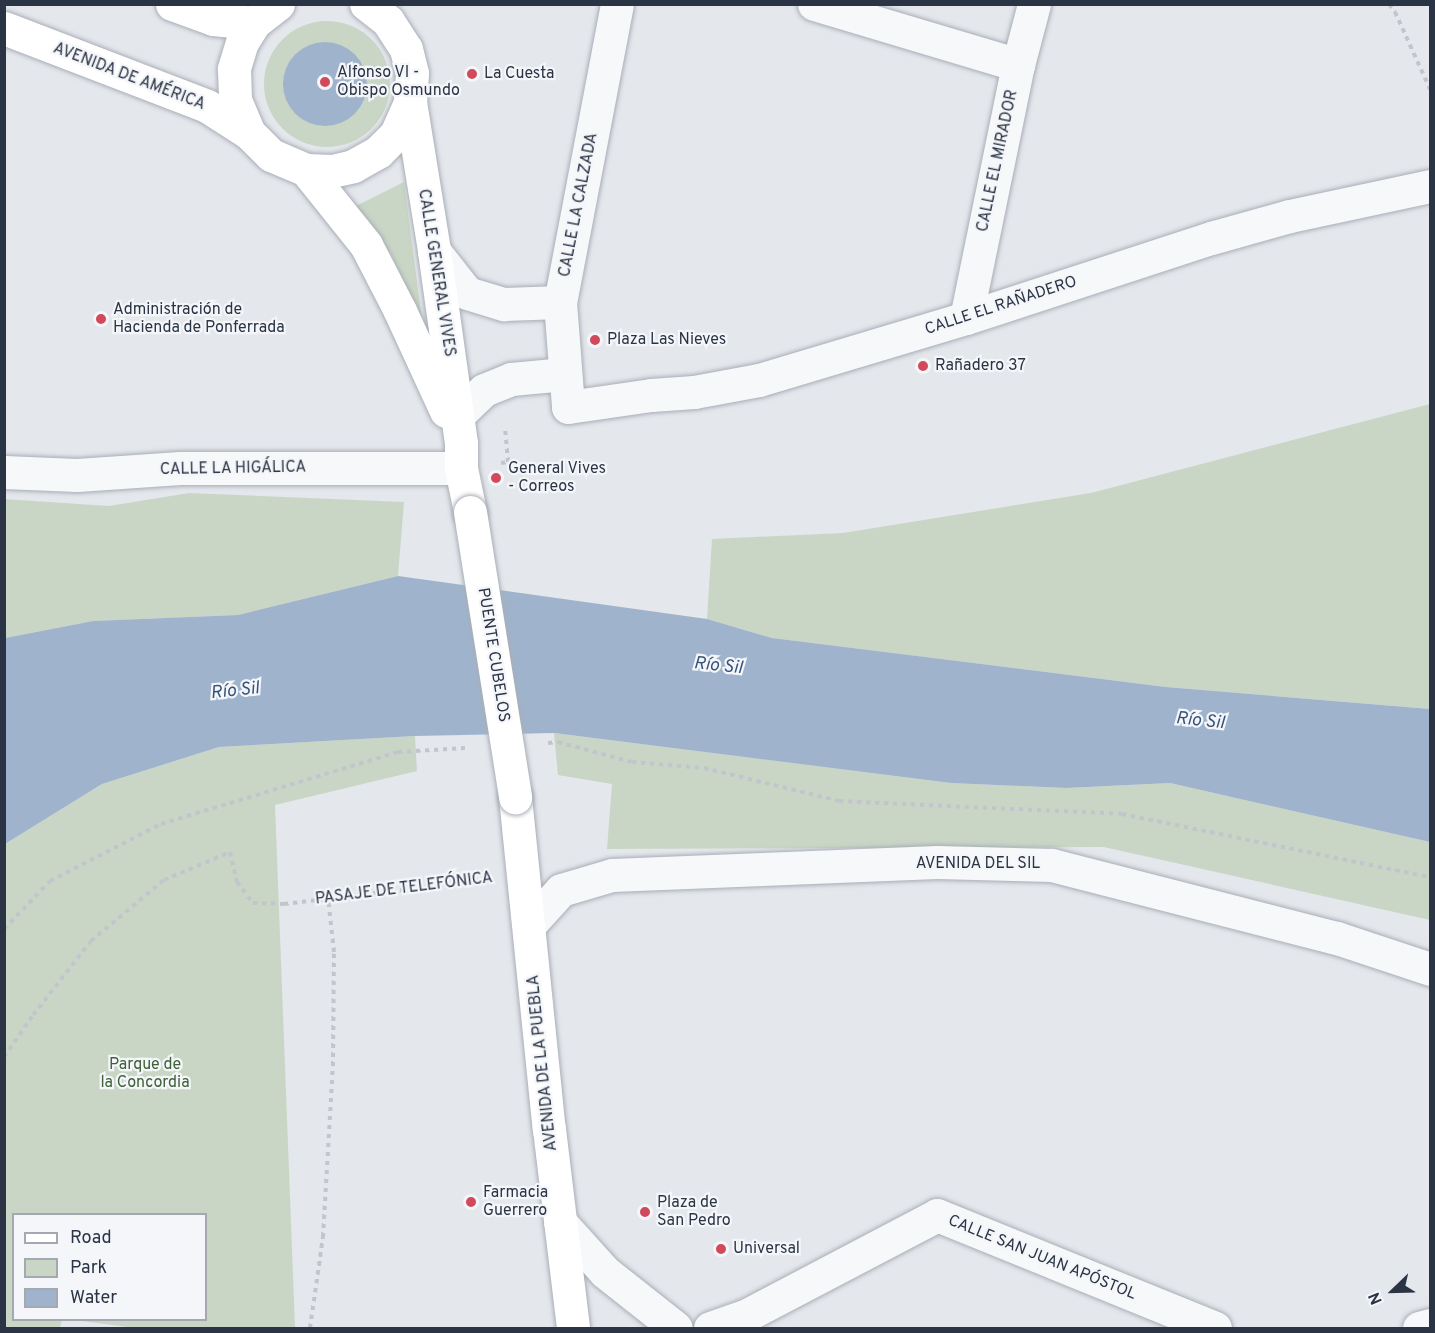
<!DOCTYPE html>
<html>
<head>
<meta charset="utf-8">
<style>
	body { margin:0 }
	#map { position:relative; width:1435px; height:1333px; overflow:hidden; background:#e4e7ec; font-family:Overpass,sans-serif }
	div>[style] { position:absolute }
	.green>* { inset:0; background:#c9d6c5 }
	.round { border-radius:50% }
	.water>* { inset:0; background:#9fb4cc }
	.path>* { height:4px; margin-top:-2px; transform-origin:0; background:repeating-linear-gradient(90deg,#c2c5cb 0 4.5px,transparent 0 9px) }
	.roads { filter:drop-shadow(0 0 2px #a9aeb7) drop-shadow(0 0 2px #a9aeb7) }
	.street>* { height:33px; margin:-16.5px; padding:0 16.5px; transform-origin:16.5px; border-radius:16.5px; background:#f7f8fa }
	.secondary>* { height:33px; margin:-16.5px; padding:0 16.5px; transform-origin:16.5px; border-radius:16.5px; background:#fff }
	.bridges { filter:drop-shadow(0 0 2px #a9aeb7) drop-shadow(0 0 2px #a9aeb7) }
	.secondary-bridge>* { height:33px; margin:-16.5px; padding:0 16.5px; transform-origin:16.5px; border-radius:16.5px; background:#fff }
	.dots>* { width:16px; height:16px; translate:-50% -50%; box-sizing:border-box; border:3px solid #f4f6f9; border-radius:50% }
	span { translate:-50% -50%; white-space:nowrap; text-align:center; line-height:1.15; -webkit-text-stroke:4.5px #f4f6f9; paint-order:stroke }
	.poi-label { font-size:16px; color:#2b3445 }
	.left { translate:0 -50%; text-align:left }
	.street-label { font-size:16px; color:#2b3445 }
	.park-label { font-size:16px; color:#3f6138 }
	.water-label { font-size:18px; color:#34527a; font-style:italic }
	.frame { position:absolute; inset:0; border:6px solid #2b3445; pointer-events:none }
	.legend { position:absolute; left:12px; top:1213px; width:195px; height:108px; box-sizing:border-box; background:#f4f6f9; border:2px solid #a4a8b1; margin:0; padding:8px 10px; list-style:none; font-size:18px; color:#2b3445 }
	.legend li { display:flex; align-items:center; gap:12px; height:30px }
	.legend b { width:30px; border:2px solid #a4a8b1 }
	.north { position:absolute; left:1363px; top:1261px; width:60px; height:60px; -webkit-text-stroke:4px #f4f6f9; paint-order:stroke; rotate:247deg; font-size:16px; font-weight:700; line-height:24px; text-align:center; color:#2b3445 }
	.north::after { content:''; display:block; margin:auto; width:21px; height:27px; background:#2b3445; clip-path:polygon(50% 0,100% 100%,50% 72%,0 100%) }
</style>
</head>
<body>
<div id="map">
	<div class="green">
		<div class="round" style="left:264px;top:21px;width:126px;height:126px"></div>
		<div style="clip-path:polygon(404px 182px,422px 320px,392px 256px,369px 221px,354px 207px)"></div>
		<div style="clip-path:polygon(1430px 404px,1430px 709px,1166px 687px,772px 638px,707px 619px,712px 539px,843px 533px,1091px 493px)"></div>
		<div style="clip-path:polygon(189px 493px,404px 502px,398px 576px,238px 615px,93px 621px,5px 638px,4px 499px,109px 506px)"></div>
		<div style="clip-path:polygon(554px 733px,951px 783px,1066px 788px,1170px 783px,1430px 842px,1430px 920px,1104px 847px,607px 849px,612px 784px,558px 775px)"></div>
		<div style="clip-path:polygon(415px 736px,417px 771px,275px 805px,295px 1328px,135px 1328px,74px 1320px,206px 1320px,206px 1214px,14px 1214px,14px 1320px,62px 1320px,60px 1328px,5px 1328px,5px 844px,102px 784px,219px 747px)"></div>
	</div>
	<div class="water">
		<div class="round" style="left:283px;top:42px;width:84px;height:84px"></div>
		<div style="clip-path:polygon(398px 576px,707px 619px,772px 638px,1166px 687px,1430px 709px,1430px 842px,1170px 783px,1066px 788px,951px 783px,554px 733px,415px 736px,219px 747px,102px 784px,5px 844px,5px 638px,93px 621px,238px 615px)"></div>
	</div>
	<div class="path">
		<div style="left:1389px;top:4px;width:10px;rotate:53deg"></div>
		<div style="left:1395px;top:12px;width:85px;rotate:65.6deg"></div>
		<div style="left:501px;top:463px;width:7px;rotate:-8deg"></div>
		<div style="left:508px;top:462px;width:34px;rotate:-95deg"></div>
		<div style="left:548px;top:743px;width:10px;rotate:-6deg"></div>
		<div style="left:558px;top:742px;width:77px;rotate:15.1deg"></div>
		<div style="left:632px;top:762px;width:72px;rotate:4.8deg"></div>
		<div style="left:704px;top:768px;width:139px;rotate:13.7deg"></div>
		<div style="left:839px;top:801px;width:283px;rotate:2.6deg"></div>
		<div style="left:1122px;top:814px;width:314px;rotate:11.6deg"></div>
		<div style="left:4px;top:929px;width:66px;rotate:-46.2deg"></div>
		<div style="left:50px;top:881px;width:125px;rotate:-27.2deg"></div>
		<div style="left:161px;top:824px;width:248px;rotate:-16.9deg"></div>
		<div style="left:398px;top:752px;width:67px;rotate:-3.4deg"></div>
		<div style="left:4px;top:1057px;width:51px;rotate:-55.4deg"></div>
		<div style="left:33px;top:1015px;width:94px;rotate:-51.9deg"></div>
		<div style="left:91px;top:941px;width:95px;rotate:-39.9deg"></div>
		<div style="left:164px;top:880px;width:72px;rotate:-23deg"></div>
		<div style="left:230px;top:852px;width:31px;rotate:77deg"></div>
		<div style="left:237px;top:882px;width:26px;rotate:53deg"></div>
		<div style="left:253px;top:903px;width:31px;rotate:2deg"></div>
		<div style="left:284px;top:904px;width:198px;rotate:-6.9deg"></div>
		<div style="left:310px;top:1328px;width:92px;rotate:-81.9deg"></div>
		<div style="left:323px;top:1237px;width:171px;rotate:-86.7deg"></div>
		<div style="left:333px;top:1066px;width:114px;rotate:-89.5deg"></div>
		<div style="left:334px;top:952px;width:54px;rotate:-96.3deg"></div>
	</div>
	<div class="roads">
		<div class="street">
			<div style="left:617px;top:4px;width:303px;rotate:100.8deg"></div>
			<div style="left:560px;top:302px;width:105px;rotate:85.6deg"></div>
			<div style="left:568px;top:407px;width:84px;rotate:-8.2deg"></div>
			<div style="left:651px;top:395px;width:43px;rotate:-4deg"></div>
			<div style="left:694px;top:392px;width:66px;rotate:-10.5deg"></div>
			<div style="left:759px;top:380px;width:216px;rotate:-16.7deg"></div>
			<div style="left:966px;top:318px;width:258px;rotate:-18.1deg"></div>
			<div style="left:1211px;top:238px;width:82px;rotate:-15.6deg"></div>
			<div style="left:1290px;top:216px;width:143px;rotate:-12.1deg"></div>
			<div style="left:814px;top:4px;width:213px;rotate:16.6deg"></div>
			<div style="left:434px;top:251px;width:53px;rotate:51.8deg"></div>
			<div style="left:467px;top:293px;width:39px;rotate:17deg"></div>
			<div style="left:504px;top:304px;width:56px;rotate:-2deg"></div>
			<div style="left:966px;top:318px;width:258px;rotate:-78.4deg"></div>
			<div style="left:1018px;top:65px;width:63px;rotate:-75.3deg"></div>
			<div style="left:457px;top:416px;width:37px;rotate:-44deg"></div>
			<div style="left:484px;top:390px;width:29px;rotate:-22deg"></div>
			<div style="left:511px;top:379px;width:54px;rotate:-5.3deg"></div>
			<div style="left:4px;top:472px;width:73px;rotate:2.4deg"></div>
			<div style="left:77px;top:475px;width:103px;rotate:-3.9deg"></div>
			<div style="left:180px;top:468px;width:281px"></div>
			<div style="left:529px;top:925px;width:47px;rotate:-47.6deg"></div>
			<div style="left:561px;top:890px;width:53px;rotate:-16.4deg"></div>
			<div style="left:612px;top:875px;width:325px;rotate:-2.3deg"></div>
			<div style="left:937px;top:862px;width:115px;rotate:1.5deg"></div>
			<div style="left:1052px;top:865px;width:294px;rotate:14.4deg"></div>
			<div style="left:1337px;top:938px;width:98px;rotate:18.4deg"></div>
			<div style="left:560px;top:1222px;width:67px;rotate:48deg"></div>
			<div style="left:605px;top:1272px;width:90px;rotate:38.3deg"></div>
			<div style="left:710px;top:1328px;width:37px;rotate:-19deg"></div>
			<div style="left:745px;top:1316px;width:217px;rotate:-27.7deg"></div>
			<div style="left:937px;top:1215px;width:300px;rotate:22.1deg"></div>
			<div style="left:1419px;top:1328px;width:11px;rotate:-15deg"></div>
		</div>
		<div class="secondary">
			<div style="left:172px;top:4px;width:44px;rotate:20.1deg"></div>
			<div style="left:213px;top:19px;width:41px;rotate:5.6deg"></div>
			<div style="left:278px;top:4px;width:31px;rotate:142deg"></div>
			<div style="left:254px;top:23px;width:22px;rotate:122deg"></div>
			<div style="left:242px;top:42px;width:28px;rotate:107deg"></div>
			<div style="left:234px;top:69px;width:31px;rotate:88deg"></div>
			<div style="left:235px;top:100px;width:36px;rotate:67deg"></div>
			<div style="left:249px;top:133px;width:31px;rotate:45deg"></div>
			<div style="left:271px;top:155px;width:38px;rotate:23deg"></div>
			<div style="left:306px;top:170px;width:26px;rotate:2deg"></div>
			<div style="left:332px;top:171px;width:22px;rotate:-13deg"></div>
			<div style="left:353px;top:166px;width:29px;rotate:-29deg"></div>
			<div style="left:378px;top:152px;width:25px;rotate:-45deg"></div>
			<div style="left:396px;top:134px;width:35px;rotate:-66deg"></div>
			<div style="left:410px;top:102px;width:29px;rotate:-86deg"></div>
			<div style="left:412px;top:73px;width:25px;rotate:-104deg"></div>
			<div style="left:406px;top:49px;width:33px;rotate:-123deg"></div>
			<div style="left:388px;top:21px;width:28px;rotate:-142deg"></div>
			<div style="left:4px;top:28px;width:217px;rotate:21deg"></div>
			<div style="left:207px;top:106px;width:50px;rotate:32.7deg"></div>
			<div style="left:410px;top:102px;width:151px;rotate:80.8deg"></div>
			<div style="left:434px;top:251px;width:194px;rotate:82deg"></div>
			<div style="left:461px;top:443px;width:25px;rotate:90deg"></div>
			<div style="left:461px;top:468px;width:45px;rotate:78.4deg"></div>
			<div style="left:306px;top:170px;width:96px;rotate:51.3deg"></div>
			<div style="left:366px;top:245px;width:74px;rotate:62.7deg"></div>
			<div style="left:400px;top:311px;width:110px;rotate:65.3deg"></div>
			<div style="left:515px;top:797px;width:334px;rotate:84.2deg"></div>
			<div style="left:549px;top:1129px;width:200px;rotate:83.1deg"></div>
		</div>
	</div>
	<div class="bridges">
		<div class="secondary-bridge">
			<div style="left:470px;top:512px;width:289px;rotate:81deg"></div>
		</div>
	</div>
	<div class="dots">
		<div style="left:472px;top:74px;background:#d1495b"></div>
		<div style="left:325px;top:82px;background:#d1495b"></div>
		<div style="left:101px;top:319px;background:#d1495b"></div>
		<div style="left:595px;top:340px;background:#d1495b"></div>
		<div style="left:923px;top:366px;background:#d1495b"></div>
		<div style="left:496px;top:478px;background:#d1495b"></div>
		<div style="left:471px;top:1202px;background:#d1495b"></div>
		<div style="left:645px;top:1212px;background:#d1495b"></div>
		<div style="left:721px;top:1249px;background:#d1495b"></div>
	</div>
	<div class="poi-label">
		<span class="left" style="left:337px;top:82px">Alfonso VI -<br>Obispo Osmundo</span>
		<span class="left" style="left:484px;top:74px">La Cuesta</span>
		<span class="left" style="left:113px;top:319px">Administración de<br>Hacienda de Ponferrada</span>
		<span class="left" style="left:607px;top:340px">Plaza Las Nieves</span>
		<span class="left" style="left:935px;top:366px">Rañadero 37</span>
		<span class="left" style="left:508px;top:478px">General Vives<br>- Correos</span>
		<span class="left" style="left:483px;top:1202px">Farmacia<br>Guerrero</span>
		<span class="left" style="left:657px;top:1212px">Plaza de<br>San Pedro</span>
		<span class="left" style="left:733px;top:1249px">Universal</span>
	</div>
	<div class="street-label">
		<span style="left:129px;top:77px;rotate:21deg">AVENIDA DE AMÉRICA</span>
		<span style="left:998px;top:161px;rotate:-78deg">CALLE EL MIRADOR</span>
		<span style="left:579px;top:205px;rotate:-79deg">CALLE LA CALZADA</span>
		<span style="left:436px;top:273px;rotate:81deg">CALLE GENERAL VIVES</span>
		<span style="left:1001px;top:306px;rotate:-18deg">CALLE EL RAÑADERO</span>
		<span style="left:233px;top:469px;rotate:-1deg">CALLE LA HIGÁLICA</span>
		<span style="left:493px;top:655px;rotate:81deg">PUENTE CUBELOS</span>
		<span style="left:978px;top:864px">AVENIDA DEL SIL</span>
		<span style="left:404px;top:889px;rotate:-7deg">PASAJE DE TELEFÓNICA</span>
		<span style="left:543px;top:1063px;rotate:-96deg">AVENIDA DE LA PUEBLA</span>
		<span style="left:1042px;top:1258px;rotate:22deg">CALLE SAN JUAN APÓSTOL</span>
	</div>
	<div class="park-label">
		<span style="left:145px;top:1074px">Parque de<br>la Concordia</span>
	</div>
	<div class="water-label">
		<span style="left:718px;top:667px;rotate:6deg">Río Sil</span>
		<span style="left:235px;top:692px;rotate:-6deg">Río Sil</span>
		<span style="left:1200px;top:722px;rotate:6deg">Río Sil</span>
	</div>
	<div class="frame"></div>
	<ul class="legend">
	<li><b style="height:8px;background:#fff"></b>Road</li>
	<li><b style="height:16px;background:#c9d6c5"></b>Park</li>
	<li><b style="height:16px;background:#9fb4cc"></b>Water</li>
	</ul>
	<div class="north">N</div>
</div>
</body>
</html>
